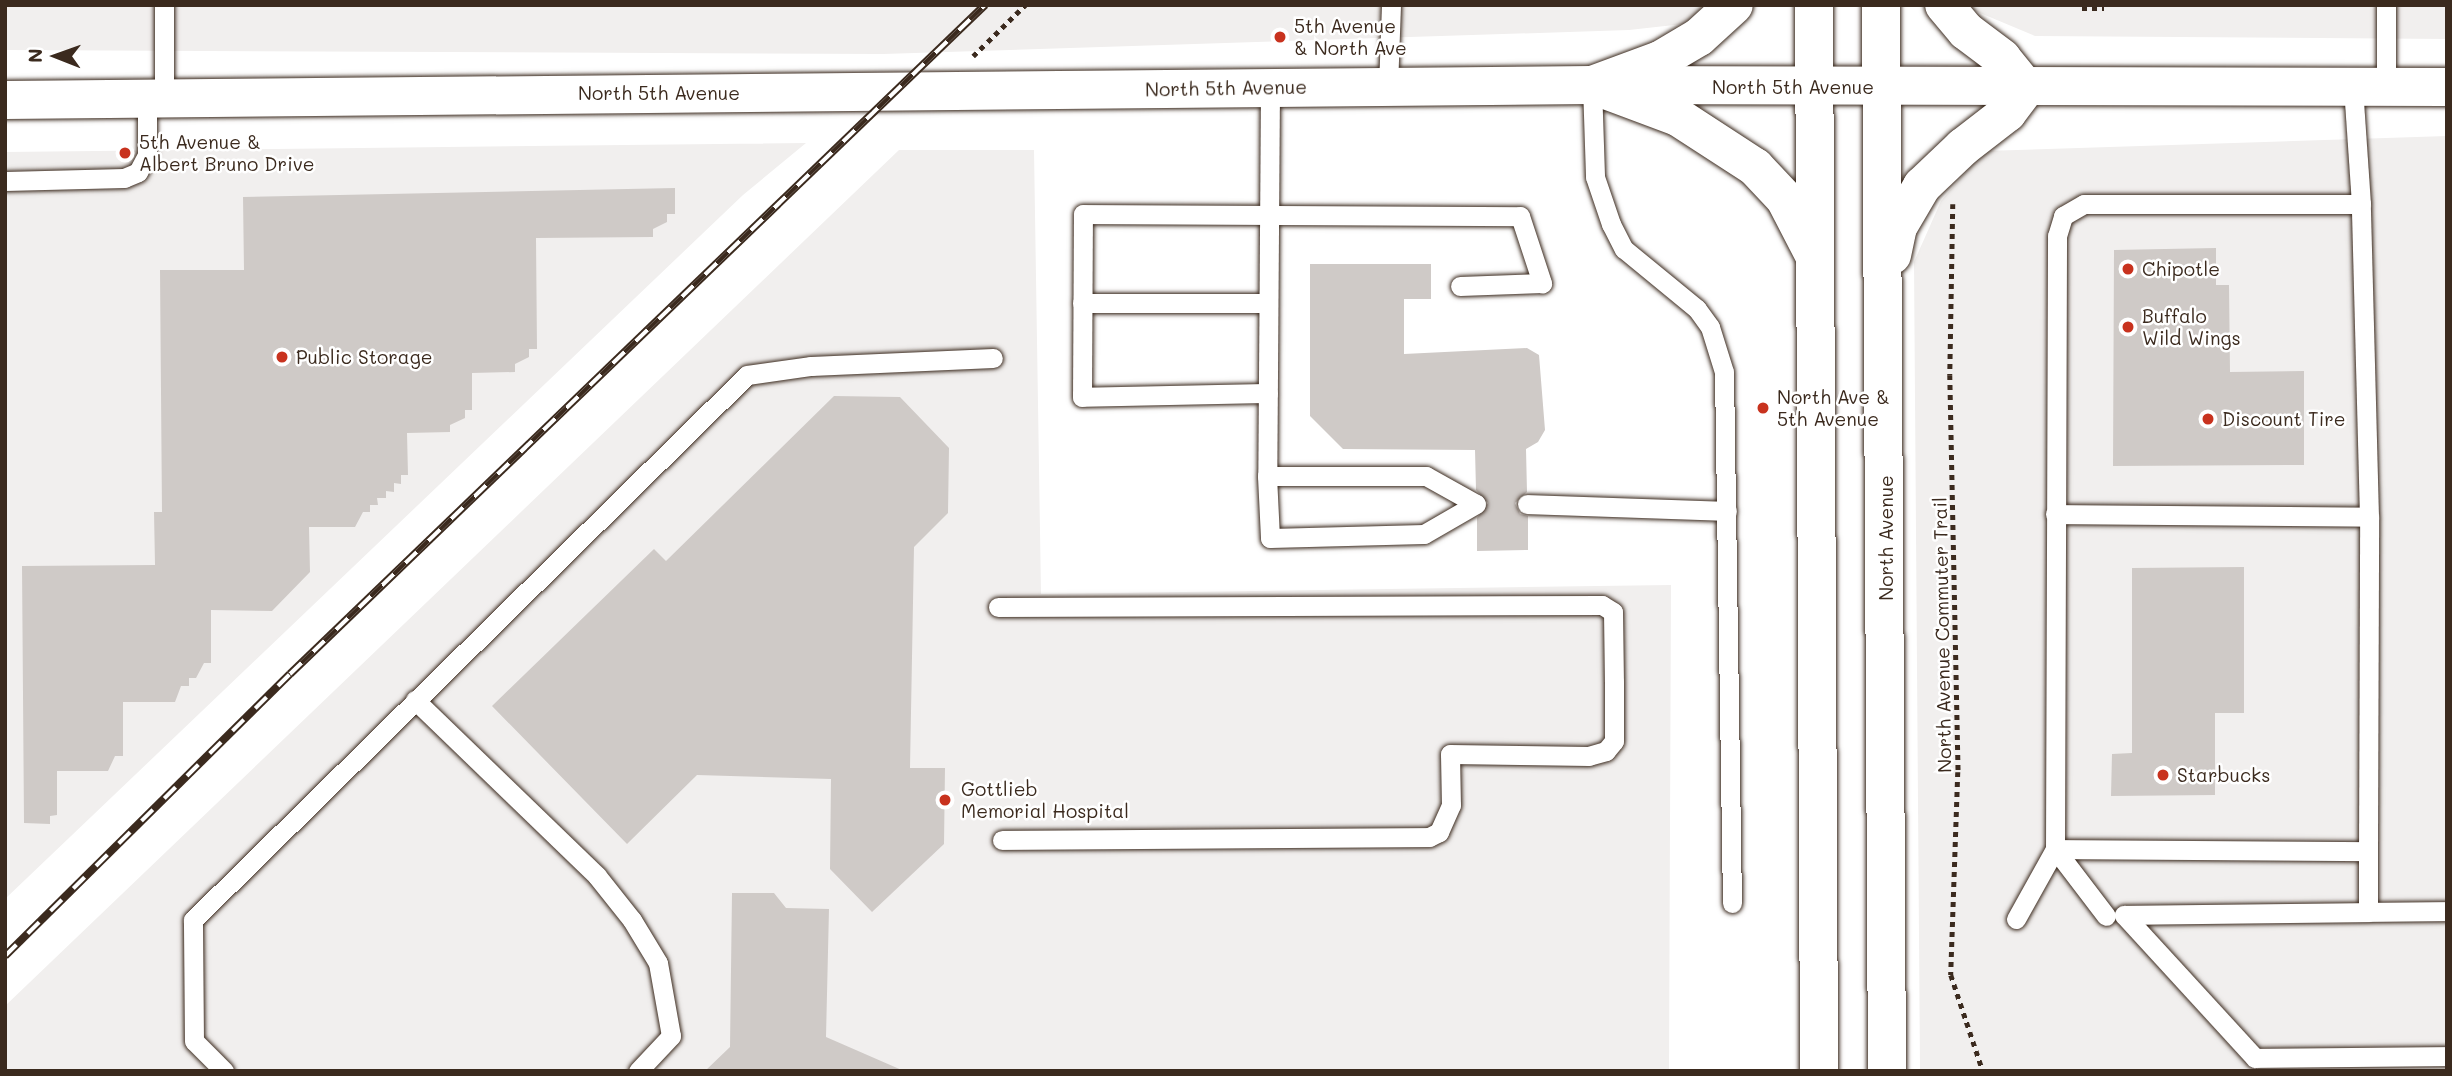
<!DOCTYPE html>
<html>
<head>
<meta charset="utf-8">
<style>
	body { margin:0 }
	#map { position:relative; width:2452px; height:1076px; overflow:hidden; background:#fff; font-family:Mali,sans-serif }
	div>[style] { position:absolute }
	.built>* { inset:0; background:#f1efee }
	.building>* { inset:0; background:#cfcac7 }
	.path>* { height:4.5px; margin-top:-2.25px; transform-origin:0; background:repeating-linear-gradient(90deg,#3b2a1e 0 5px,transparent 0 10px) }
	.roads { filter:drop-shadow(0 0 2px #3b2a1e) drop-shadow(0 0 2px #3b2a1e) }
	.service>* { height:19px; margin:-9.5px; padding:0 9.5px; transform-origin:9.5px; border-radius:9.5px; background:#fff }
	.tertiary>* { height:38px; margin:-19px; padding:0 19px; transform-origin:19px; border-radius:19px; background:#fff }
	.primary>* { height:38px; margin:-19px; padding:0 19px; transform-origin:19px; border-radius:19px; background:#fff }
	.rail>* { height:8px; margin-top:-4px; transform-origin:0; background:repeating-linear-gradient(90deg,#fff 0 16px,#3b2a1e 0 32px); box-sizing:border-box; border-block:2px solid #3b2a1e }
	.dots>* { width:19px; height:19px; translate:-50% -50%; box-sizing:border-box; border:4px solid #fff; border-radius:50% }
	span { translate:-50% -50%; white-space:nowrap; text-align:center; line-height:1.15; -webkit-text-stroke:5px #fff; paint-order:stroke }
	.poi-label { font-size:19px; color:#3b2a1e }
	.left { translate:0 -50%; text-align:left }
	.street-label { font-size:19px; color:#3b2a1e }
	.frame { position:absolute; inset:0; border:7px solid #3b2a1e; pointer-events:none }
	.north { position:absolute; left:21px; top:21px; width:70px; height:70px; -webkit-text-stroke:5px #fff; paint-order:stroke; rotate:271deg; font-size:19px; font-weight:700; line-height:28px; text-align:center; color:#3b2a1e }
	.north::after { content:''; display:block; margin:auto; width:24px; height:32px; background:#3b2a1e; clip-path:polygon(50% 0,100% 100%,50% 72%,0 100%) }
</style>
</head>
<body>
<div id="map">
	<div class="built">
		<div style="clip-path:polygon(5px 5px,1713px 5px,1683px 24px,1629px 30px,883px 54px,5px 50px)"></div>
		<div style="clip-path:polygon(1961px 5px,2447px 5px,2447px 39px,2035px 36px)"></div>
		<div style="clip-path:polygon(2447px 136px,2447px 1071px,1920px 1071px,1914px 262px,1941px 201px,1984px 151px)"></div>
		<div style="clip-path:polygon(806px 143px,743px 195px,5px 899px,5px 152px)"></div>
		<div style="clip-path:polygon(899px 150px,1034px 150px,1041px 594px,1671px 585px,1669px 1071px,5px 1071px,5px 1006px)"></div>
	</div>
	<div class="building">
		<div style="clip-path:polygon(675px 188px,675px 214px,667px 214px,667px 222px,653px 229px,653px 237px,536px 238px,537px 349px,529px 349px,529px 357px,515px 364px,515px 372px,472px 373px,472px 410px,465px 410px,465px 418px,450px 425px,450px 432px,407px 433px,408px 475px,401px 475px,401px 484px,394px 483px,394px 492px,386px 491px,386px 498px,377px 498px,378px 505px,370px 505px,370px 512px,363px 512px,355px 527px,309px 527px,310px 572px,272px 611px,211px 610px,211px 663px,204px 663px,196px 678px,189px 678px,189px 686px,181px 686px,175px 702px,123px 702px,123px 756px,115px 756px,108px 771px,57px 771px,57px 815px,50px 816px,50px 824px,24px 823px,22px 566px,155px 565px,154px 512px,162px 512px,160px 270px,244px 270px,243px 197px)"></div>
		<div style="clip-path:polygon(2216px 248px,2216px 285px,2229px 285px,2230px 372px,2304px 371px,2304px 465px,2113px 466px,2114px 250px)"></div>
		<div style="clip-path:polygon(1310px 264px,1431px 264px,1431px 299px,1404px 299px,1404px 354px,1527px 348px,1539px 355px,1545px 430px,1538px 442px,1526px 449px,1527px 492px,1515px 503px,1520px 514px,1528px 516px,1528px 550px,1477px 551px,1477px 518px,1488px 503px,1476px 490px,1475px 450px,1343px 449px,1310px 416px)"></div>
		<div style="clip-path:polygon(834px 396px,900px 397px,949px 448px,948px 513px,914px 547px,910px 768px,945px 768px,944px 844px,872px 912px,830px 869px,831px 779px,697px 775px,627px 844px,492px 706px,654px 549px,666px 561px)"></div>
		<div style="clip-path:polygon(2244px 567px,2244px 713px,2215px 713px,2215px 795px,2111px 796px,2112px 754px,2132px 753px,2132px 568px)"></div>
		<div style="clip-path:polygon(732px 893px,774px 893px,786px 908px,829px 909px,826px 1037px,904px 1071px,705px 1071px,730px 1047px)"></div>
	</div>
	<div class="path">
		<div style="left:2082px;top:9px;width:22px"></div>
		<div style="left:973px;top:56px;width:73px;rotate:-44.4deg"></div>
		<div style="left:1953px;top:204px;width:171px;rotate:91deg"></div>
		<div style="left:1950px;top:375px;width:397px;rotate:88.8deg"></div>
		<div style="left:1958px;top:772px;width:203px;rotate:92deg"></div>
		<div style="left:1951px;top:975px;width:101px;rotate:71.6deg"></div>
	</div>
	<div class="roads">
		<div class="service">
			<div style="left:164px;top:5px;width:94px;rotate:90deg"></div>
			<div style="left:1592px;top:85px;width:92px;rotate:88.1deg"></div>
			<div style="left:1595px;top:177px;width:50px;rotate:71.2deg"></div>
			<div style="left:1611px;top:224px;width:28px;rotate:63deg"></div>
			<div style="left:1624px;top:249px;width:94px;rotate:39.4deg"></div>
			<div style="left:1697px;top:309px;width:22px;rotate:54deg"></div>
			<div style="left:1710px;top:327px;width:47px;rotate:72.7deg"></div>
			<div style="left:1724px;top:372px;width:531px;rotate:89.14deg"></div>
			<div style="left:1388px;top:87px;width:82px;rotate:-87.9deg"></div>
			<div style="left:2386px;top:87px;width:82px;rotate:-90deg"></div>
			<div style="left:1270px;top:88px;width:388px;rotate:90.4deg"></div>
			<div style="left:1267px;top:476px;width:159px"></div>
			<div style="left:1426px;top:476px;width:57px;rotate:29.2deg"></div>
			<div style="left:5px;top:181px;width:119px;rotate:-1.4deg"></div>
			<div style="left:124px;top:178px;width:15px;rotate:-23deg"></div>
			<div style="left:138px;top:172px;width:19px;rotate:-62deg"></div>
			<div style="left:147px;top:155px;width:56px;rotate:-90deg"></div>
			<div style="left:1082px;top:303px;width:186px"></div>
			<div style="left:1268px;top:393px;width:186px;rotate:178.8deg"></div>
			<div style="left:1082px;top:397px;width:183px;rotate:-89.7deg"></div>
			<div style="left:1083px;top:214px;width:437px;rotate:0.3deg"></div>
			<div style="left:1520px;top:216px;width:71px;rotate:71.8deg"></div>
			<div style="left:1542px;top:283px;width:82px;rotate:177.9deg"></div>
			<div style="left:1267px;top:476px;width:62px;rotate:87.2deg"></div>
			<div style="left:1270px;top:538px;width:154px;rotate:-1.5deg"></div>
			<div style="left:1424px;top:534px;width:60px;rotate:-30deg"></div>
			<div style="left:1527px;top:504px;width:200px;rotate:2deg"></div>
			<div style="left:2055px;top:514px;width:314px;rotate:0.5deg"></div>
			<div style="left:2369px;top:517px;width:313px;rotate:-91.5deg"></div>
			<div style="left:998px;top:607px;width:604px;rotate:-0.19deg"></div>
			<div style="left:1602px;top:605px;width:13px;rotate:32deg"></div>
			<div style="left:1613px;top:612px;width:70px;rotate:89.2deg"></div>
			<div style="left:1614px;top:682px;width:59px;rotate:90deg"></div>
			<div style="left:1614px;top:741px;width:13px;rotate:129deg"></div>
			<div style="left:1606px;top:751px;width:18px;rotate:164deg"></div>
			<div style="left:1589px;top:756px;width:139px;rotate:-179.2deg"></div>
			<div style="left:1450px;top:754px;width:51px;rotate:88.9deg"></div>
			<div style="left:1451px;top:805px;width:30px;rotate:114deg"></div>
			<div style="left:1439px;top:832px;width:11px;rotate:153deg"></div>
			<div style="left:1429px;top:837px;width:427px;rotate:179.6deg"></div>
			<div style="left:415px;top:700px;width:253px;rotate:44deg"></div>
			<div style="left:597px;top:876px;width:56px;rotate:51.5deg"></div>
			<div style="left:632px;top:920px;width:50px;rotate:58.8deg"></div>
			<div style="left:658px;top:963px;width:74px;rotate:79.9deg"></div>
			<div style="left:671px;top:1036px;width:48px;rotate:133.3deg"></div>
			<div style="left:2055px;top:849px;width:313px;rotate:0.4deg"></div>
			<div style="left:2368px;top:851px;width:334px;rotate:-89.8deg"></div>
			<div style="left:2055px;top:849px;width:84px;rotate:52.7deg"></div>
			<div style="left:2368px;top:912px;width:79px;rotate:-0.7deg"></div>
			<div style="left:2124px;top:915px;width:194px;rotate:47.5deg"></div>
			<div style="left:2255px;top:1058px;width:192px;rotate:-0.6deg"></div>
			<div style="left:2124px;top:915px;width:244px;rotate:-0.7deg"></div>
			<div style="left:2368px;top:912px;width:61px;rotate:-90deg"></div>
			<div style="left:2016px;top:919px;width:80px;rotate:-60.9deg"></div>
			<div style="left:2055px;top:849px;width:613px;rotate:-89.81deg"></div>
			<div style="left:2057px;top:236px;width:21px;rotate:-73deg"></div>
			<div style="left:2063px;top:216px;width:24px;rotate:-30deg"></div>
			<div style="left:2084px;top:204px;width:277px"></div>
			<div style="left:2361px;top:204px;width:117px;rotate:-93.9deg"></div>
			<div style="left:224px;top:1071px;width:42px;rotate:-135deg"></div>
			<div style="left:194px;top:1041px;width:121px;rotate:-90.5deg"></div>
			<div style="left:193px;top:920px;width:777px;rotate:-44.53deg"></div>
			<div style="left:747px;top:375px;width:65px;rotate:-8deg"></div>
			<div style="left:811px;top:366px;width:182px;rotate:-2.5deg"></div>
		</div>
		<div class="tertiary">
			<div style="left:5px;top:100px;width:1587px;rotate:-0.54deg"></div>
			<div style="left:1592px;top:85px;width:855px;rotate:0.13deg"></div>
		</div>
		<div class="primary">
			<div style="left:1814px;top:5px;width:1066px;rotate:89.73deg"></div>
			<div style="left:1881px;top:5px;width:1066px;rotate:89.68deg"></div>
			<div style="left:1592px;top:85px;width:92px;rotate:20.4deg"></div>
			<div style="left:1678px;top:117px;width:92px;rotate:33deg"></div>
			<div style="left:1755px;top:167px;width:44px;rotate:46.8deg"></div>
			<div style="left:1785px;top:199px;width:61px;rotate:62.6deg"></div>
			<div style="left:1592px;top:85px;width:72px;rotate:-20.2deg"></div>
			<div style="left:1660px;top:60px;width:45px;rotate:-30.5deg"></div>
			<div style="left:1699px;top:37px;width:47px;rotate:-42.4deg"></div>
			<div style="left:1892px;top:255px;width:29px;rotate:-78deg"></div>
			<div style="left:1898px;top:227px;width:48px;rotate:-59.7deg"></div>
			<div style="left:1922px;top:186px;width:57px;rotate:-43.6deg"></div>
			<div style="left:1963px;top:147px;width:56px;rotate:-37.7deg"></div>
			<div style="left:2007px;top:113px;width:31px;rotate:-53deg"></div>
			<div style="left:2026px;top:88px;width:38px;rotate:-129deg"></div>
			<div style="left:2002px;top:58px;width:45px;rotate:-143.1deg"></div>
			<div style="left:1966px;top:31px;width:34px;rotate:-130deg"></div>
		</div>
	</div>
	<div class="rail">
		<div style="left:5px;top:956px;width:401px;rotate:-44.7deg"></div>
		<div style="left:290px;top:674px;width:965px;rotate:-43.91deg"></div>
	</div>
	<div class="dots">
		<div style="left:1280px;top:37px;background:#c8321e"></div>
		<div style="left:125px;top:153px;background:#c8321e"></div>
		<div style="left:2128px;top:269px;background:#c8321e"></div>
		<div style="left:2128px;top:327px;background:#c8321e"></div>
		<div style="left:282px;top:357px;background:#c8321e"></div>
		<div style="left:1763px;top:408px;background:#c8321e"></div>
		<div style="left:2208px;top:419px;background:#c8321e"></div>
		<div style="left:2163px;top:775px;background:#c8321e"></div>
		<div style="left:945px;top:800px;background:#c8321e"></div>
	</div>
	<div class="poi-label">
		<span class="left" style="left:1294px;top:37px">5th Avenue<br>&amp; North Ave</span>
		<span class="left" style="left:139px;top:153px">5th Avenue &amp;<br>Albert Bruno Drive</span>
		<span class="left" style="left:2142px;top:269px">Chipotle</span>
		<span class="left" style="left:2142px;top:327px">Buffalo<br>Wild Wings</span>
		<span class="left" style="left:296px;top:357px">Public Storage</span>
		<span class="left" style="left:1777px;top:408px">North Ave &amp;<br>5th Avenue</span>
		<span class="left" style="left:2222px;top:419px">Discount Tire</span>
		<span class="left" style="left:2177px;top:775px">Starbucks</span>
		<span class="left" style="left:961px;top:800px">Gottlieb<br>Memorial Hospital</span>
	</div>
	<div class="street-label">
		<span style="left:1793px;top:87px">North 5th Avenue</span>
		<span style="left:1226px;top:88px;rotate:-1deg">North 5th Avenue</span>
		<span style="left:659px;top:93px">North 5th Avenue</span>
		<span style="left:1886px;top:538px;rotate:-90deg">North Avenue</span>
		<span style="left:1942px;top:635px;rotate:-91deg">North Avenue Commuter Trail</span>
	</div>
	<div class="frame"></div>
	<div class="north">N</div>
</div>
</body>
</html>
